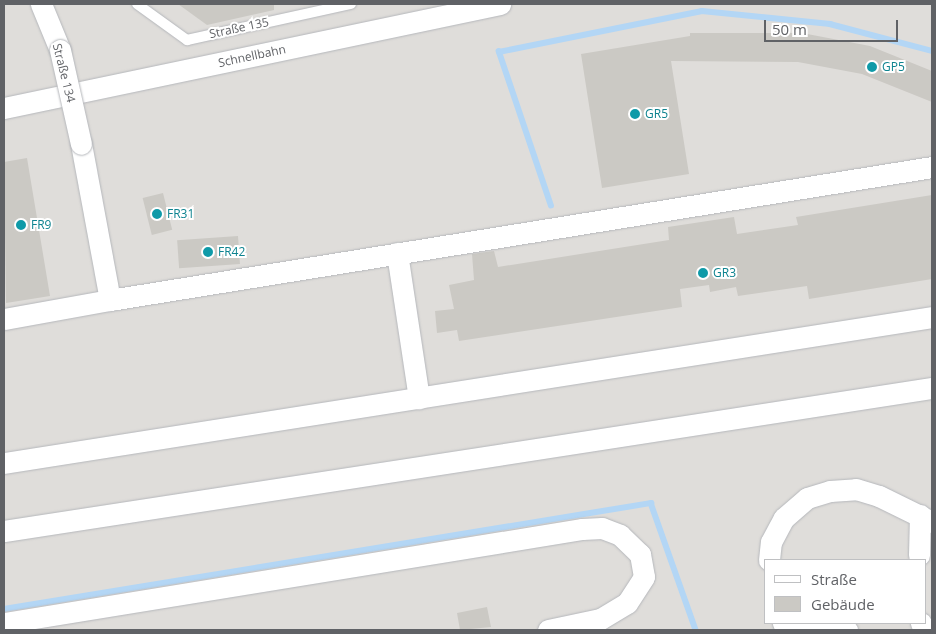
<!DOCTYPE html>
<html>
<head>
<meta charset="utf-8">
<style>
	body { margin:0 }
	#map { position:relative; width:936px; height:634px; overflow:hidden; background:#f0eee9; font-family:"Open Sans",sans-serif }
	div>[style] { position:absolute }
	.industrial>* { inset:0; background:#dfddda }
	.stream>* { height:5.5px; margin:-2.75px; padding:0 2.75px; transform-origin:2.75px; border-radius:2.75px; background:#b3d6f5 }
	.building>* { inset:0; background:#cbc9c4; transform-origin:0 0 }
	.roads { filter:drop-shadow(0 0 1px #b5b7bb) drop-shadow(0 0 1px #b5b7bb) }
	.lane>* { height:10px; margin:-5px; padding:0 5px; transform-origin:5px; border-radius:5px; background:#fff }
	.street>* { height:21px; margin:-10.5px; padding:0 10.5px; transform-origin:10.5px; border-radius:10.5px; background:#fff }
	.bridges { filter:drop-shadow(0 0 1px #b5b7bb) drop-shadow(0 0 1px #b5b7bb) }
	.street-bridge>* { height:21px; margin:-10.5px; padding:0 10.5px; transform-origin:10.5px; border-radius:10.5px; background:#fff }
	.dots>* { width:14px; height:14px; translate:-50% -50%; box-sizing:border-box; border:2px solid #fff; border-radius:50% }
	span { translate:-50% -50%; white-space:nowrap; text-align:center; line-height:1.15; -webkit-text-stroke:4px #fff; paint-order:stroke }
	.street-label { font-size:12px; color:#606266 }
	.culture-label { font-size:12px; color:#0d838f }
	.left { translate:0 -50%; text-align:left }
	.frame { position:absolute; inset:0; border:5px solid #606266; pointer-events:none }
	.legend { position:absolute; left:764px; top:559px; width:162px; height:65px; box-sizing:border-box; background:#fff; border:1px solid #bfc0c2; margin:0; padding:6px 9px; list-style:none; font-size:15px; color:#606266 }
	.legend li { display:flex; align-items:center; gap:10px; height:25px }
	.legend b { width:25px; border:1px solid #bfc0c2 }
	.scale { position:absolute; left:764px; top:20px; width:134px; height:22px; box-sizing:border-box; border:2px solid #606266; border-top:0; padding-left:6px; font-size:15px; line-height:18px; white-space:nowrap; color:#606266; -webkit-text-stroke:4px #fff; paint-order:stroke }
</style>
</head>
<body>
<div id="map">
	<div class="industrial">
		<div style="clip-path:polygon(evenodd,4px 4px,932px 4px,932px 630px,4px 630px,4px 4px,765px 560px,925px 560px,925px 623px,765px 623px,765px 560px)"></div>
	</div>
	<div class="stream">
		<div style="left:551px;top:206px;width:163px;rotate:-108.7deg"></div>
		<div style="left:499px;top:52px;width:207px;rotate:-11.4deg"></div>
		<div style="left:702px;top:11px;width:129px;rotate:5.8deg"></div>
		<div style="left:830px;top:24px;width:106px;rotate:14.8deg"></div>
		<div style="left:4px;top:609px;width:656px;rotate:-9.3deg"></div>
		<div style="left:651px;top:503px;width:135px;rotate:70.5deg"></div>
	</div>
	<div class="building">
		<div style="clip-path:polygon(178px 4px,274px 4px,274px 10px,207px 25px)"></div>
		<div style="clip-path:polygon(690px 33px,802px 33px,870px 46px,932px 71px,932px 102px,862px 74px,798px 62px,671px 61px,689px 174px,602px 188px,581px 54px,690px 36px)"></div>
		<div style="clip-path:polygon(27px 158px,50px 296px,6px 303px,4px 162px)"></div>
		<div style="left:163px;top:193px;width:38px;height:21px;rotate:76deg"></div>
		<div style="clip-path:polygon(932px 195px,932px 279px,809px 299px,807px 286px,738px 296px,736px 287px,710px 292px,709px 285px,680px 289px,682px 307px,459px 341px,457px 330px,437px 333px,435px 311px,454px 309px,449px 285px,474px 280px,472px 254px,494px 251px,498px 267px,669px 240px,668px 227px,734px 217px,737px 234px,798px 225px,796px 217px)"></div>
		<div style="left:238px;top:236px;width:28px;height:61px;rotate:86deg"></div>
		<div style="clip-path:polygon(487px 607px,491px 627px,460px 630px,457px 613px)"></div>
	</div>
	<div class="roads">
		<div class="lane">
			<div style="left:137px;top:4px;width:62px;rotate:35.8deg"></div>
			<div style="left:187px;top:40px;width:168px;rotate:-12.4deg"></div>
		</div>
		<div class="street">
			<div style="left:41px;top:4px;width:50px;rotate:67.6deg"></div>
			<div style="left:4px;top:108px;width:507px;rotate:-11.84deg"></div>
			<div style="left:397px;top:253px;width:147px;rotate:81.4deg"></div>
			<div style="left:110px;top:300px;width:833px;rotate:-9.19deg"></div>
			<div style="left:4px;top:319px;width:108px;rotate:-10.2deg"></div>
			<div style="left:110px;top:300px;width:159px;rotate:-100.5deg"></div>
			<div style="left:4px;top:463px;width:939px;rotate:-8.94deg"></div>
			<div style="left:4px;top:531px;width:939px;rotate:-8.76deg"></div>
			<div style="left:919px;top:555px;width:40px;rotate:-88.6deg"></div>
			<div style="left:769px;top:560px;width:18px;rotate:-84deg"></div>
			<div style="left:771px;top:542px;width:27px;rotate:-62deg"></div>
			<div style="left:784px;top:518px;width:30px;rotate:-41deg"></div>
			<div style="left:807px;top:498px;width:24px;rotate:-17deg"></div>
			<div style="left:830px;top:491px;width:26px;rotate:-4deg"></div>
			<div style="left:856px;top:489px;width:24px;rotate:17deg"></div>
			<div style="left:879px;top:496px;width:59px;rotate:26.1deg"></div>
			<div style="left:4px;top:623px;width:586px;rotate:-9.24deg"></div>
			<div style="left:582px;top:529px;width:20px;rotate:-3deg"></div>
			<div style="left:602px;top:528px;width:19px;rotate:21deg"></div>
			<div style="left:620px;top:535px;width:28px;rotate:44deg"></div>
			<div style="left:640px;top:554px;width:23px;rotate:80deg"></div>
			<div style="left:644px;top:577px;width:31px;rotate:123deg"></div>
			<div style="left:627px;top:603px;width:31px;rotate:149deg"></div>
			<div style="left:600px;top:619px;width:53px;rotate:168.1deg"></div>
			<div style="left:783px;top:623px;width:8px;rotate:60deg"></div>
			<div style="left:840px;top:623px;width:10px;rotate:45deg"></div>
			<div style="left:921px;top:623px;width:8px;rotate:67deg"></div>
			<div style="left:799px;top:630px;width:28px;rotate:-15deg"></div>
		</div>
	</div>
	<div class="bridges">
		<div class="street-bridge">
			<div style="left:60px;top:50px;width:96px;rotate:77.4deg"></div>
		</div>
	</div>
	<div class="dots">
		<div style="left:872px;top:67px;background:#0f9aa8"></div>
		<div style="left:635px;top:114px;background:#0f9aa8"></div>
		<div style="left:157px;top:214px;background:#0f9aa8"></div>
		<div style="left:21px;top:225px;background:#0f9aa8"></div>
		<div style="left:208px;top:252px;background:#0f9aa8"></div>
		<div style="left:703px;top:273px;background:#0f9aa8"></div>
	</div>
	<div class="street-label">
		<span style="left:239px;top:28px;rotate:-12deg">Straße 135</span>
		<span style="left:252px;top:56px;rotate:-12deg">Schnellbahn</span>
		<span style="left:64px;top:73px;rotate:76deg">Straße 134</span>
	</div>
	<div class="culture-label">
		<span class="left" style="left:882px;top:67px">GP5</span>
		<span class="left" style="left:645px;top:114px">GR5</span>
		<span class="left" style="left:167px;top:214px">FR31</span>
		<span class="left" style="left:31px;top:225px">FR9</span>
		<span class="left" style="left:218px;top:252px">FR42</span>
		<span class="left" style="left:713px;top:273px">GR3</span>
	</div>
	<div class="frame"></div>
	<ul class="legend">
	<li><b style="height:6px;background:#fff"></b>Straße</li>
	<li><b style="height:14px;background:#cbc9c4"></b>Gebäude</li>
	</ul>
	<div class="scale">50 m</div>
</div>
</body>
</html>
